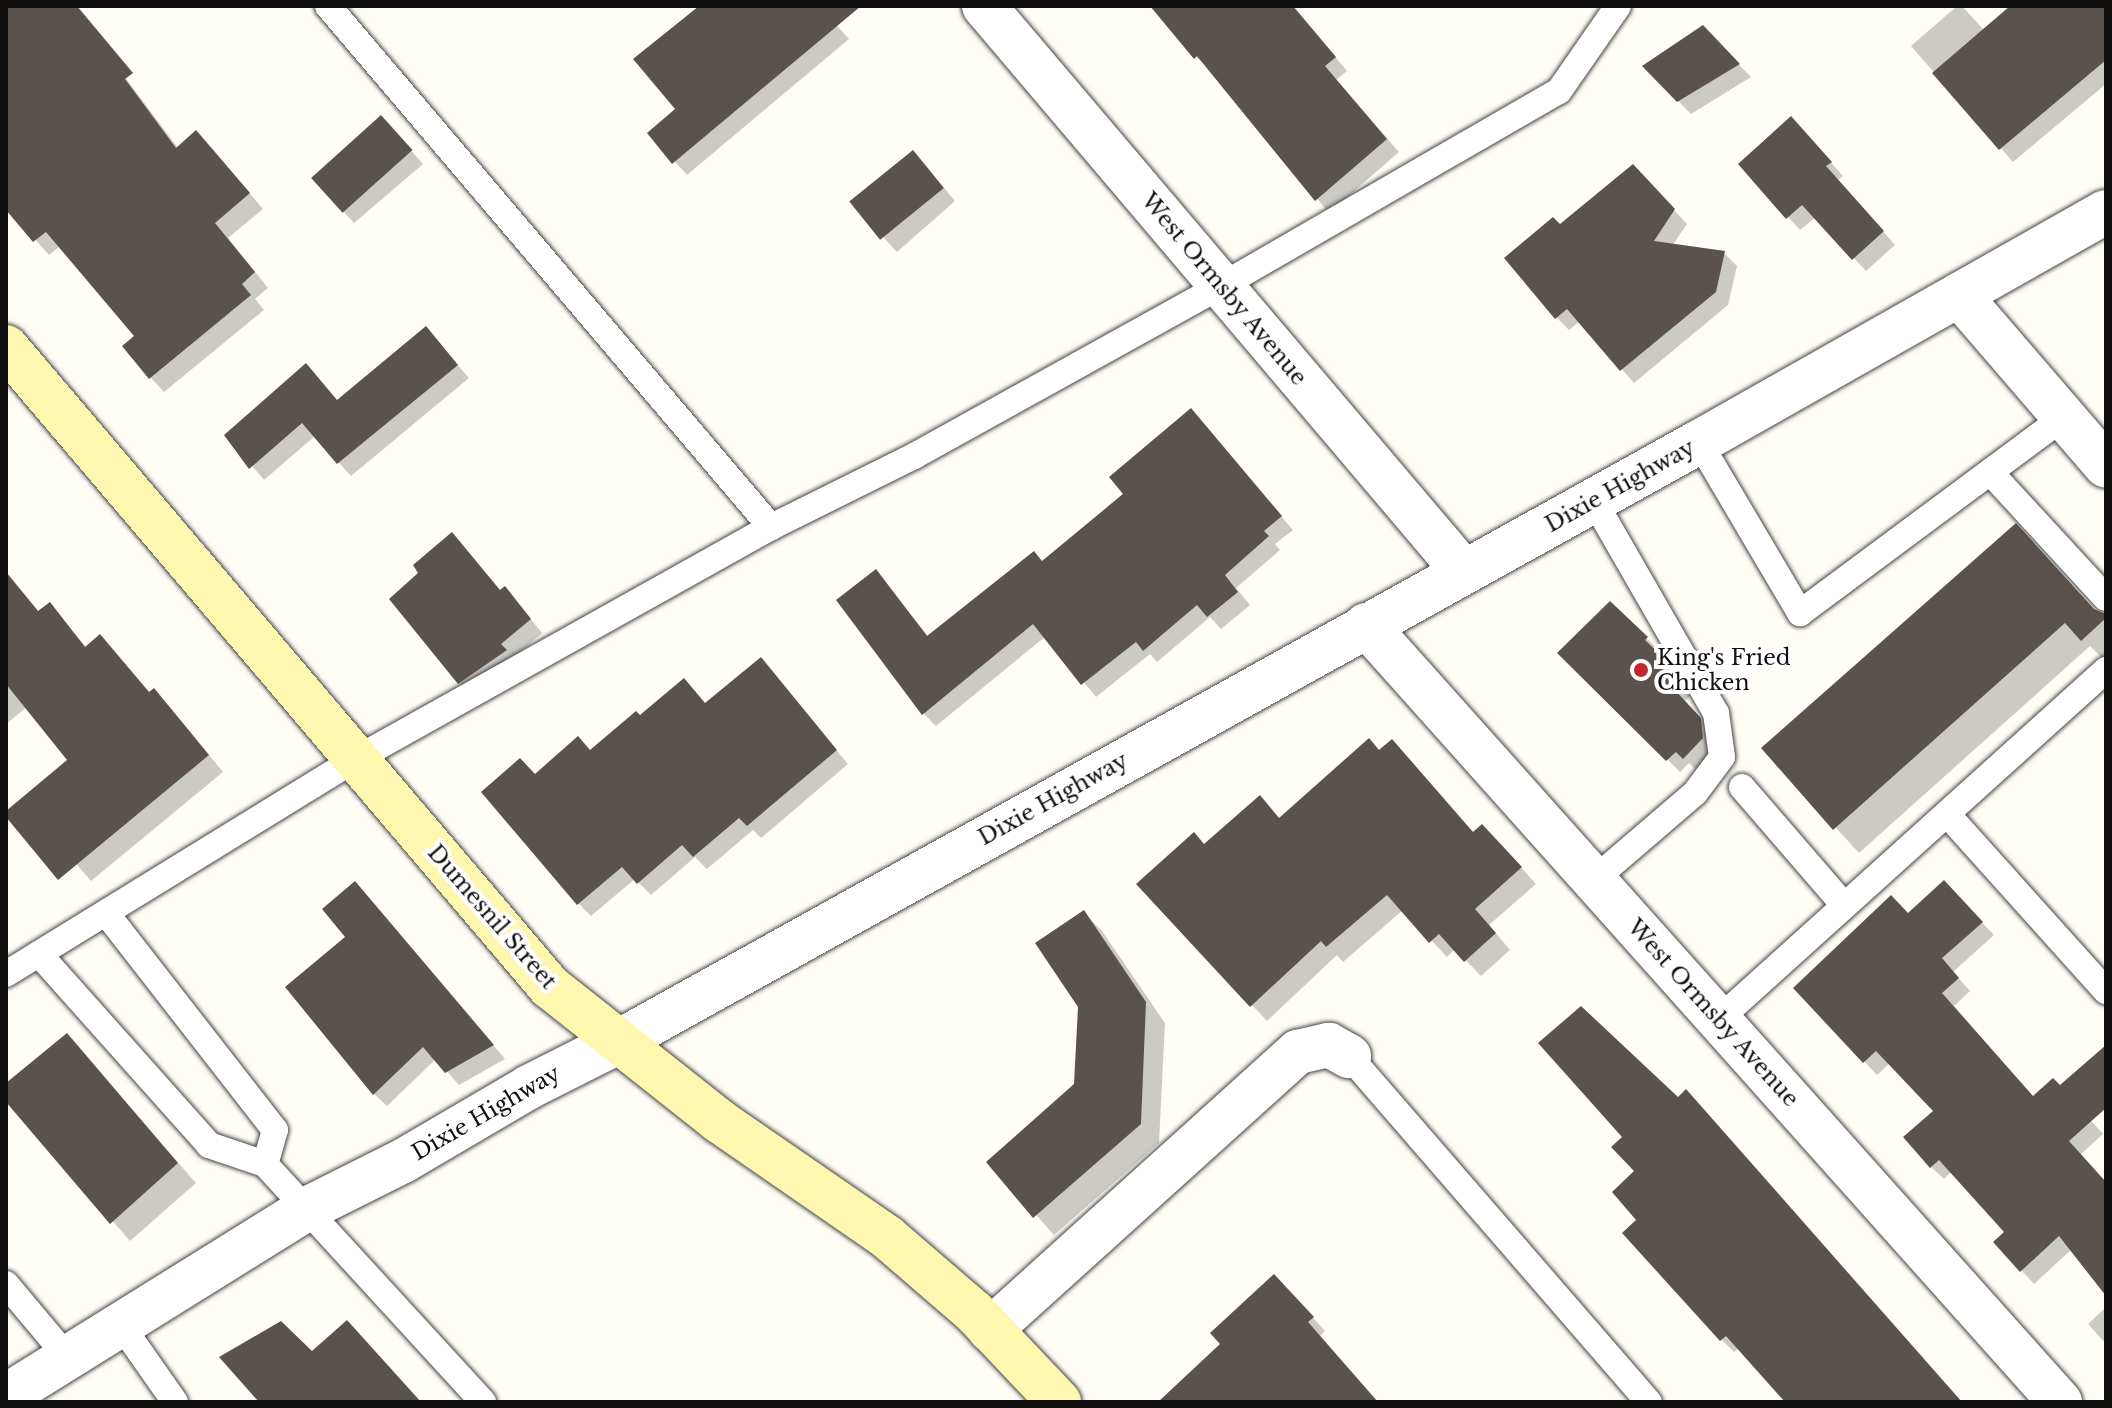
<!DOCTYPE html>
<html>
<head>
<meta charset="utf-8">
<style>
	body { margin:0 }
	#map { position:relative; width:2112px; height:1408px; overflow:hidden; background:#fffdf5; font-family:"Libre Baskerville",serif }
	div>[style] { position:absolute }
	.shadow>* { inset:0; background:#0003 }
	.building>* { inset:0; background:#5a524d; transform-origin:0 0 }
	.roads { filter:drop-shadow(0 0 2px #444) drop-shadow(0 0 2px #444) }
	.service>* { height:26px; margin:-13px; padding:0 13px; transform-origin:13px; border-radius:13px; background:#fff }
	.minor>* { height:44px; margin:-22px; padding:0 22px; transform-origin:22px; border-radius:22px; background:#fff }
	.tertiary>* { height:44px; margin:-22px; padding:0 22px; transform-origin:22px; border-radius:22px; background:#fff }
	.secondary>* { height:44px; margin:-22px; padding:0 22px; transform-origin:22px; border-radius:22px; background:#fff6b0 }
	.dots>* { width:22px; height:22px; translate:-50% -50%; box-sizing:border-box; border:4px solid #fff; border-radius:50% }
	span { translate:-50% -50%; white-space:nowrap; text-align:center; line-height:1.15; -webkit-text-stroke:8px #fff; paint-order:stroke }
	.street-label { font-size:22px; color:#111 }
	.poi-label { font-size:22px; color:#111 }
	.left { translate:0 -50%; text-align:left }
	.frame { position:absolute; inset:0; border:8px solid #111; pointer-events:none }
</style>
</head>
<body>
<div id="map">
	<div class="shadow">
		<div style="clip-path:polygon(6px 6px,60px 6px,119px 69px,178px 148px,211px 147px,263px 209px,228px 238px,268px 288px,255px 299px,264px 310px,164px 392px,150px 377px,137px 336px,60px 246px,49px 255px,6px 206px)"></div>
		<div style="clip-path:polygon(702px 6px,819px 6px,849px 39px,687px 175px,649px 133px,678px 110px)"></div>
		<div style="clip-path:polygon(1153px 6px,1293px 6px,1347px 71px,1336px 80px,1399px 152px,1329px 213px,1210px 69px,1196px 57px)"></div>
		<div style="clip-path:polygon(1957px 6px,1962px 6px,1984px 30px,2013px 6px,2106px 6px,2106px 84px,2013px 162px,1911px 46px)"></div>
		<div style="clip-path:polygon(1702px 27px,1751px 77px,1691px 114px,1645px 67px)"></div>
		<div style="clip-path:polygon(394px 131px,423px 164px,354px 223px,342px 210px)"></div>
		<div style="clip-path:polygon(1804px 132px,1843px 176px,1838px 180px,1895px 245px,1866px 271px,1816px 217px,1800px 230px,1788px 217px)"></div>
		<div style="clip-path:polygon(926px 166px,955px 201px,897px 252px,853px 204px)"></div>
		<div style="clip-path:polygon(1646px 180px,1687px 224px,1672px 246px,1724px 253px,1737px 266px,1728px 305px,1634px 383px,1580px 321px,1569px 330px,1556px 317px,1560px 226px)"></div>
		<div style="clip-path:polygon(438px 342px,469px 378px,351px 476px,315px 436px,264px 480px,226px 435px,338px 402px)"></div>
		<div style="clip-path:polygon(1203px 424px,1293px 530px,1275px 544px,1280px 550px,1236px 588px,1250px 605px,1221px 629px,1210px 617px,1157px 662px,1150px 654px,1096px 697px,1046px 636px,936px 726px,923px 713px,876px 572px,929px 637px,1043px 563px)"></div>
		<div style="clip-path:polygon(2015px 526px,2096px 611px,2106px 614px,2106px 662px,2090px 646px,1859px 853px,1764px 749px)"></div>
		<div style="clip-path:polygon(6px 572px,40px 613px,50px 605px,87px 648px,100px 636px,150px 693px,169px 706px,223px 772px,91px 881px,21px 800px,70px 760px,27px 707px,6px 724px)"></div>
		<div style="clip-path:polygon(501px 592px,517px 602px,542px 633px,472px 695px,459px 683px)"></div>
		<div style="clip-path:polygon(1610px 604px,1660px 651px,1657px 654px,1681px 678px,1691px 695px,1684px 702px,1710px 728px,1715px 752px,1697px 771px,1689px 763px,1680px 772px,1560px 653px)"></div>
		<div style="clip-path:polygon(761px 659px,848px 764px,761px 838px,753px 830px,707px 869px,695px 857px,651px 895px,635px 879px,591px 916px,578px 903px,535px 776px,591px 752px,640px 718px,706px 705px)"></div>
		<div style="clip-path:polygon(1379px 752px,1474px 833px,1498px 842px,1536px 884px,1489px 925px,1510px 950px,1481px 976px,1455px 949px,1447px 957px,1403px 910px,1343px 962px,1337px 955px,1267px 1021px,1252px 1005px,1205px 846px,1280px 819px)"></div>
		<div style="clip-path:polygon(1956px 895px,1994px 935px,1953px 972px,1970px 991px,1954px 1006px,2034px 1098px,2066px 1093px,2103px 1134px,2080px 1155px,2106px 1184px,2106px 1293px,2072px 1249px,2034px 1284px,1995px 1242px,2007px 1232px,1952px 1171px,1944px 1179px,1931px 1167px,1936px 1111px,1890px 1063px,1877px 1075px,1795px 988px,1908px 915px)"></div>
		<div style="clip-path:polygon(368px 897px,505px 1059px,459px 1085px,436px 1059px,387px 1106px,374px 1094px,348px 937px)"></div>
		<div style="clip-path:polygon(1084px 913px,1102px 931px,1165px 1023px,1159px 1143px,1054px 1235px,989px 1162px,1076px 1085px)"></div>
		<div style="clip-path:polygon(67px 1036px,196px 1183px,130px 1241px,6px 1099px,6px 1086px)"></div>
		<div style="clip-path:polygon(1625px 1233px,1961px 1402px,1787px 1402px,1739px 1348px,1734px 1352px,1722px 1340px)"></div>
		<div style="clip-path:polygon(1287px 1289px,1325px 1331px,1320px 1336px,1375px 1402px,1189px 1402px)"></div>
		<div style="clip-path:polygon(2106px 1307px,2106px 1344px,2088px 1324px)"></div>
	</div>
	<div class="building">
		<div style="clip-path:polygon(6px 6px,77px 6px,133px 73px,125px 79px,176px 148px,196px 130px,250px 193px,215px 223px,255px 272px,242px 284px,251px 295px,149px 379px,122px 346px,134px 336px,46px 232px,33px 242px,6px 210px)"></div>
		<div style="clip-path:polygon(699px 6px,861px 6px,672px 164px,647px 133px,675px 109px,633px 59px)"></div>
		<div style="clip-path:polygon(1150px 6px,1293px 6px,1336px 57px,1325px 66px,1387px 139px,1315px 201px,1197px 56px,1194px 59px)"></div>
		<div style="clip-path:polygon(2010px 6px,2106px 6px,2106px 60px,1999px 150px,1932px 73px)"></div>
		<div style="clip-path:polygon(1703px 25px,1740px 64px,1677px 102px,1642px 66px)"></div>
		<div style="left:381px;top:115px;width:47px;height:94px;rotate:48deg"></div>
		<div style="clip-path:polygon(1791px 116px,1832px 162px,1826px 166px,1884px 231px,1852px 260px,1802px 205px,1786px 219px,1738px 164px)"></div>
		<div style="left:913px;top:150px;width:49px;height:82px;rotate:51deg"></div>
		<div style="clip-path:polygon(1633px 164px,1675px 209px,1654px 241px,1725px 251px,1716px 292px,1620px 371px,1567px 309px,1555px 319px,1504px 258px,1553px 217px,1560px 224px)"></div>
		<div style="clip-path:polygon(426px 326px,458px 365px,337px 464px,302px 423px,249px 469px,224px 435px,306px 363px,337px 400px)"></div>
		<div style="clip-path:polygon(1191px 408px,1282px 516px,1264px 531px,1269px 536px,1225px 575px,1238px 592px,1207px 617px,1197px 605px,1143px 651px,1136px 642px,1081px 685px,1033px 624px,922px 715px,836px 600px,876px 569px,927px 636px,1034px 551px,1042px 561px,1123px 494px,1109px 477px)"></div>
		<div style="clip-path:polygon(2016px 523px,2094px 609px,2106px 614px,2106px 618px,2081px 641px,2065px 623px,1833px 830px,1761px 748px)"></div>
		<div style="clip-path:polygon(452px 532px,500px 590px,505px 586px,531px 619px,501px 644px,507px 650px,458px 684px,389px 599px,418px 573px,413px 565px)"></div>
		<div style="clip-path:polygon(6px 572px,38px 611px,50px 602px,85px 647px,100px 634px,149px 692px,154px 688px,209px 755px,58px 880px,6px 817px,6px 811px,67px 760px,6px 684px)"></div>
		<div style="clip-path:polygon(1610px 601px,1648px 637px,1645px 640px,1669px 663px,1679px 682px,1673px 688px,1701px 718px,1703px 738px,1683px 759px,1676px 752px,1666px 761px,1557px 653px)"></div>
		<div style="clip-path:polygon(761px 657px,837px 750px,747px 826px,739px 818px,693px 857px,682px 845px,637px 884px,622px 867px,577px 905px,481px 792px,520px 758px,535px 774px,578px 736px,590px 750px,636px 711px,640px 715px,684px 678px,705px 703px)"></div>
		<div style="clip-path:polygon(1369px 738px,1379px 750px,1392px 739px,1473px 832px,1482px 824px,1522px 867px,1475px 909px,1496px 933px,1464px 962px,1439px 934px,1429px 943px,1387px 895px,1326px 947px,1321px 941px,1250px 1007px,1136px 884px,1194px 832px,1204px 844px,1260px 795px,1279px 818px)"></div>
		<div style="clip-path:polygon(1944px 880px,1983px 922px,1942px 958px,1959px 978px,1942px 993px,2033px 1096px,2053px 1078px,2060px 1085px,2106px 1045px,2106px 1108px,2069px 1141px,2106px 1182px,2106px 1296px,2059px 1236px,2020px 1272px,1993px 1242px,2004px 1232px,1939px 1160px,1930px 1168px,1903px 1137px,1933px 1111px,1876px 1051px,1863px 1063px,1793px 988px,1891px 895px,1908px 913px)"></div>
		<div style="clip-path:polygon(355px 881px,494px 1045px,445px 1073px,423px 1047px,373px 1095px,285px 987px,345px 937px,322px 909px)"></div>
		<div style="clip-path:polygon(1084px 910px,1146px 1002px,1141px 1124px,1033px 1218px,986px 1162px,1074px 1084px,1078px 1007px,1035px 943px)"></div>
		<div style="clip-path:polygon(1581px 1006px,1678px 1097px,1686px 1089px,1962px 1402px,1785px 1402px,1726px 1336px,1720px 1341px,1622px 1233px,1636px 1220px,1612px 1192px,1634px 1171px,1611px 1147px,1622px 1137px,1538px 1043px)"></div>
		<div style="clip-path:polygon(67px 1033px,178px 1163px,110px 1224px,6px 1102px,6px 1083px)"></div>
		<div style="clip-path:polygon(1274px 1274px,1314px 1317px,1308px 1322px,1378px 1402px,1158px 1402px,1220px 1344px,1210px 1333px)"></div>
		<div style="clip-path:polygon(347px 1320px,421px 1402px,259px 1402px,219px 1357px,281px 1321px,312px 1351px)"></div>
	</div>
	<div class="roads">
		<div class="service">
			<div style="left:328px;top:6px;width:684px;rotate:49.63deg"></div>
			<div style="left:1699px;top:442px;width:199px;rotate:59.4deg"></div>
			<div style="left:1800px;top:613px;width:327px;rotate:-36.6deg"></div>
			<div style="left:1990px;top:472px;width:171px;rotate:47.4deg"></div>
			<div style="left:1594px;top:501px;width:245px;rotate:60.1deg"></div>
			<div style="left:1716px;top:713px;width:44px;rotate:82.2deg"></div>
			<div style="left:1722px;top:757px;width:45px;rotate:126.9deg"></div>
			<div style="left:1695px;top:793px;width:133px;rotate:139.3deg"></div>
			<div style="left:1742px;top:787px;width:156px;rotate:49.2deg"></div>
			<div style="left:1947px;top:814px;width:238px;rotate:48.1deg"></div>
			<div style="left:106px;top:913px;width:275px;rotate:52.1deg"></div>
			<div style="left:275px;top:1130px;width:35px;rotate:106deg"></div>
			<div style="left:265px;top:1164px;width:323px;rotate:47.5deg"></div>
			<div style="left:39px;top:954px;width:256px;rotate:48.3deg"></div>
			<div style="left:209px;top:1145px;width:59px;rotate:18.7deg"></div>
			<div style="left:6px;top:974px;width:411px;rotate:-31.6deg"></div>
			<div style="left:356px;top:759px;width:475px;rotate:-29.2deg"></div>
			<div style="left:771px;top:527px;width:160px;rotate:-26.4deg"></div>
			<div style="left:914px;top:456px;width:351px;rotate:-29deg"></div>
			<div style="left:1221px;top:286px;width:390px;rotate:-30deg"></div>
			<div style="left:1559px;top:91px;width:103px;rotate:-55.2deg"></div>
			<div style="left:1718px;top:1020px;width:523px;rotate:-42.05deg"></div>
			<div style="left:1349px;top:1056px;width:458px;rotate:49.1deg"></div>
			<div style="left:6px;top:1284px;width:97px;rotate:50deg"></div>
			<div style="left:121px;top:1325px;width:94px;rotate:55deg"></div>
		</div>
		<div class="minor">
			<div style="left:984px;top:6px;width:742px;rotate:49.7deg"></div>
			<div style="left:1366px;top:625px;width:1042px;rotate:48.23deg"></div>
			<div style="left:990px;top:1330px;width:415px;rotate:-42.1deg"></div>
			<div style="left:1298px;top:1052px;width:32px;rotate:-13deg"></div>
			<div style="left:1329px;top:1045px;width:23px;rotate:29deg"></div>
		</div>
		<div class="tertiary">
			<div style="left:1959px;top:295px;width:225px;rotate:49.3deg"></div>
			<div style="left:6px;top:1396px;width:352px;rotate:-31.9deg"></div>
			<div style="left:305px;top:1210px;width:110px;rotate:-26.6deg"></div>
			<div style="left:403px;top:1161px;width:146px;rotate:-30.4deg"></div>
			<div style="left:529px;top:1087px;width:100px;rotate:-26.8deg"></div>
			<div style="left:618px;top:1042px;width:1236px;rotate:-29.03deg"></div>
			<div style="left:1699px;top:442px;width:467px;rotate:-29.5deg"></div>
		</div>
		<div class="secondary">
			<div style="left:6px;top:347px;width:840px;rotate:49.64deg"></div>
			<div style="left:550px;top:987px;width:216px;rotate:38.4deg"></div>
			<div style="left:719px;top:1121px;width:204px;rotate:34.6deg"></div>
			<div style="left:887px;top:1237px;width:115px;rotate:40.8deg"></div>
			<div style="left:974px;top:1312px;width:124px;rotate:46.6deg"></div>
		</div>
	</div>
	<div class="dots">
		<div style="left:1641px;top:670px;background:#c4262e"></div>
	</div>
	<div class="street-label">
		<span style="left:1224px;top:289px;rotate:50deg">West Ormsby Avenue</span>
		<span style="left:1620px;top:486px;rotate:-29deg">Dixie Highway</span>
		<span style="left:1053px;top:799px;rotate:-29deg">Dixie Highway</span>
		<span style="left:492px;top:917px;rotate:49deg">Dumesnil Street</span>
		<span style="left:1713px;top:1013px;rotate:48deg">West Ormsby Avenue</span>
		<span style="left:486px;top:1113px;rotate:-30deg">Dixie Highway</span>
	</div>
	<div class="poi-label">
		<span class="left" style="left:1657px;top:670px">King's Fried<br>Chicken</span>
	</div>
	<div class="frame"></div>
</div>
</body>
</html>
